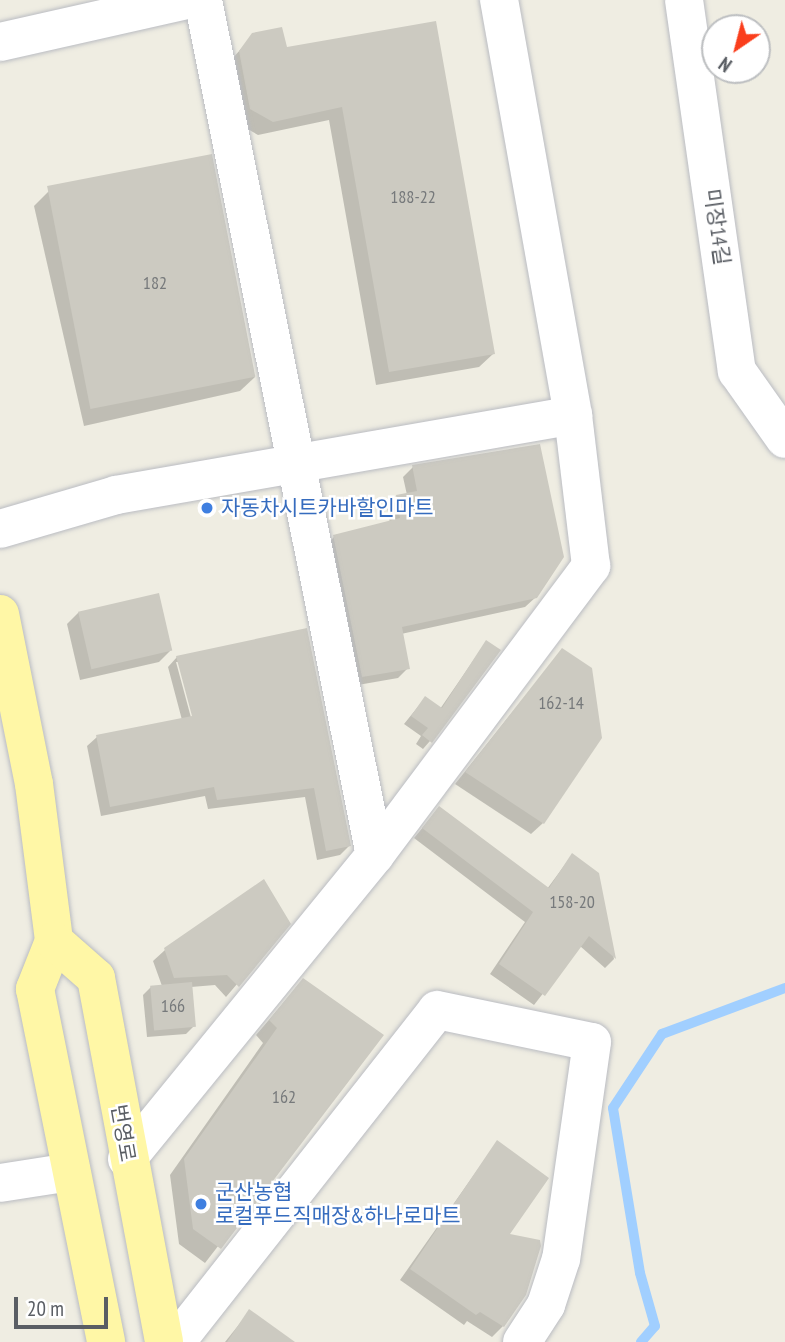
<!DOCTYPE html>
<html>
<head>
<meta charset="utf-8">
<style>
	body { margin:0 }
	#map { position:relative; width:785px; height:1342px; overflow:hidden; background:#efede2; font-family:"PT Sans Narrow","Noto Sans KR",sans-serif }
	div>[style] { position:absolute }
	.shadow>* { inset:0; background:#0003 }
	.stream>* { height:10px; margin:-5px; padding:0 5px; transform-origin:5px; border-radius:5px; background:#a1cfff }
	.building>* { inset:0; background:#cccac1; transform-origin:0 0 }
	.roads { filter:drop-shadow(0 0 2px #babcc2) drop-shadow(0 0 2px #babcc2) }
	.minor>* { height:38px; margin:-19px; padding:0 19px; transform-origin:19px; border-radius:19px; background:#fff }
	.major>* { height:38px; margin:-19px; padding:0 19px; transform-origin:19px; border-radius:19px; background:#fff7a6 }
	.dots>* { width:19px; height:19px; translate:-50% -50%; box-sizing:border-box; border:4px solid #fff; border-radius:50% }
	span { translate:-50% -50%; white-space:nowrap; text-align:center; line-height:1.15; -webkit-text-stroke:5px #fff; paint-order:stroke }
	.number-label { font-size:18px; color:#76797b }
	.number-label span { -webkit-text-stroke-width:0 }
	.street-label { font-size:21px; color:#5a5e64 }
	.shop-label { font-size:21px; color:#366cbe }
	.left { translate:0 -50%; text-align:left }
	.north { position:absolute; left:701px; top:14px; width:70px; height:70px; box-sizing:border-box; background:#fff; border:2px solid #bdbfc1; border-radius:50%; rotate:215deg; font-size:19px; font-weight:700; line-height:28px; text-align:center; color:#5a5e64 }
	.north::after { content:''; display:block; margin:auto; width:24px; height:32px; background:#fa3e1c; clip-path:polygon(50% 0,100% 100%,50% 72%,0 100%) }
	.scale { position:absolute; left:14px; top:1297px; width:94px; height:32px; box-sizing:border-box; border:4px solid #5a5e64; border-top:0; padding-left:9px; font-size:21px; line-height:24px; white-space:nowrap; color:#5a5e64; -webkit-text-stroke:5px #fff; paint-order:stroke }
</style>
</head>
<body>
<div id="map">
	<div class="shadow">
		<div style="clip-path:polygon(435px 23px,493px 354px,479px 367px,376px 385px,329px 120px,258px 135px,237px 123px,226px 66px,253px 35px,285px 49px)"></div>
		<div style="clip-path:polygon(49px 191px,255px 377px,240px 391px,84px 426px,34px 206px)"></div>
		<div style="clip-path:polygon(413px 467px,536px 597px,525px 607px,401px 634px,408px 668px,398px 678px,352px 686px,324px 547px,334px 537px,390px 523px,387px 507px,407px 495px,403px 477px)"></div>
		<div style="clip-path:polygon(79px 612px,170px 651px,159px 662px,80px 680px,67px 624px)"></div>
		<div style="clip-path:polygon(evenodd,306px 630px,349px 846px,340px 855px,317px 860px,305px 797px,208px 809px,205px 796px,101px 816px,87px 746px,97px 737px,182px 720px,168px 667px,177px 657px,306px 630px,176px 662px,180px 662px,196px 724px,193px 725px,176px 662px)"></div>
		<div style="clip-path:polygon(486px 642px,430px 741px,423px 749px,416px 744px,421px 736px,404px 724px,425px 698px,440px 709px)"></div>
		<div style="clip-path:polygon(562px 650px,543px 823px,531px 834px,455px 784px)"></div>
		<div style="clip-path:polygon(439px 808px,547px 889px,572px 855px,597px 874px,614px 959px,605px 968px,580px 946px,534px 1005px,490px 974px,525px 922px,414px 838px)"></div>
		<div style="clip-path:polygon(288px 924px,226px 997px,215px 985px,191px 987px,194px 1026px,186px 1034px,147px 1037px,143px 995px,151px 987px,162px 986px,153px 961px,165px 950px)"></div>
		<div style="clip-path:polygon(303px 980px,381px 1035px,205px 1263px,179px 1244px,170px 1175px,263px 1043px,256px 1035px)"></div>
		<div style="clip-path:polygon(497px 1142px,507px 1235px,503px 1326px,492px 1337px,467px 1321px,464px 1325px,400px 1280px)"></div>
		<div style="clip-path:polygon(249px 1312px,292px 1342px,225px 1342px)"></div>
	</div>
	<div class="stream">
		<div style="left:641px;top:1342px;width:21px;rotate:-49deg"></div>
		<div style="left:655px;top:1326px;width:55px;rotate:-105.8deg"></div>
		<div style="left:640px;top:1273px;width:167px;rotate:-99.3deg"></div>
		<div style="left:613px;top:1108px;width:89px;rotate:-56.5deg"></div>
		<div style="left:662px;top:1034px;width:131px;rotate:-20.5deg"></div>
	</div>
	<div class="building">
		<div style="clip-path:polygon(436px 21px,495px 354px,389px 372px,342px 107px,273px 122px,250px 109px,239px 51px,252px 33px,282px 27px,287px 47px)"></div>
		<div style="left:212px;top:154px;width:227px;height:168px;rotate:79deg"></div>
		<div style="clip-path:polygon(540px 444px,564px 557px,537px 598px,402px 627px,410px 669px,362px 677px,333px 535px,400px 518px,396px 495px,417px 491px,412px 465px)"></div>
		<div style="left:159px;top:593px;width:59px;height:83px;rotate:77deg"></div>
		<div style="clip-path:polygon(307px 628px,351px 846px,326px 851px,314px 788px,217px 800px,214px 787px,110px 807px,96px 735px,192px 716px,176px 656px)"></div>
		<div style="clip-path:polygon(486px 640px,501px 650px,432px 743px,422px 735px,428px 728px,411px 716px,425px 696px,442px 708px)"></div>
		<div style="clip-path:polygon(562px 648px,592px 668px,602px 738px,544px 824px,465px 772px)"></div>
		<div style="clip-path:polygon(439px 806px,549px 888px,572px 853px,599px 873px,616px 959px,589px 936px,545px 996px,499px 964px,533px 912px,422px 828px)"></div>
		<div style="clip-path:polygon(264px 879px,291px 924px,239px 987px,227px 975px,174px 978px,164px 948px)"></div>
		<div style="clip-path:polygon(303px 978px,384px 1035px,221px 1249px,193px 1229px,184px 1159px,277px 1028px,269px 1020px)"></div>
		<div style="left:192px;top:982px;width:45px;height:42px;rotate:85deg"></div>
		<div style="clip-path:polygon(497px 1140px,549px 1178px,510px 1234px,540px 1240px,541px 1246px,526px 1295px,504px 1327px,480px 1312px,476px 1315px,410px 1269px)"></div>
		<div style="clip-path:polygon(249px 1309px,295px 1342px,227px 1342px)"></div>
	</div>
	<div class="roads">
		<div class="minor">
			<div style="left:203px;top:0;width:872px;rotate:78.63deg"></div>
			<div style="left:684px;top:0;width:375px;rotate:81.9deg"></div>
			<div style="left:737px;top:371px;width:83px;rotate:54.8deg"></div>
			<div style="left:0;top:42px;width:192px;rotate:-12.7deg"></div>
			<div style="left:0;top:529px;width:121px;rotate:-16.3deg"></div>
			<div style="left:116px;top:495px;width:464px;rotate:-9.9deg"></div>
			<div style="left:127px;top:1159px;width:392px;rotate:-50.8deg"></div>
			<div style="left:375px;top:855px;width:361px;rotate:-53.2deg"></div>
			<div style="left:591px;top:566px;width:152px;rotate:-96.8deg"></div>
			<div style="left:573px;top:415px;width:422px;rotate:-100.1deg"></div>
			<div style="left:0;top:1183px;width:72px;rotate:-8.8deg"></div>
			<div style="left:176px;top:1342px;width:422px;rotate:-51.8deg"></div>
			<div style="left:437px;top:1010px;width:158px;rotate:11.7deg"></div>
			<div style="left:592px;top:1042px;width:219px;rotate:98.1deg"></div>
			<div style="left:561px;top:1259px;width:48px;rotate:108.1deg"></div>
			<div style="left:546px;top:1305px;width:44px;rotate:123deg"></div>
		</div>
		<div class="major">
			<div style="left:0;top:614px;width:173px;rotate:78.7deg"></div>
			<div style="left:34px;top:784px;width:158px;rotate:82.7deg"></div>
			<div style="left:54px;top:941px;width:52px;rotate:111.6deg"></div>
			<div style="left:35px;top:989px;width:360px;rotate:78.6deg"></div>
			<div style="left:54px;top:941px;width:56px;rotate:41.4deg"></div>
			<div style="left:96px;top:978px;width:370px;rotate:79.4deg"></div>
		</div>
	</div>
	<div class="dots">
		<div style="left:207px;top:508px;background:#3f7fe0"></div>
		<div style="left:201px;top:1204px;background:#3f7fe0"></div>
	</div>
	<div class="number-label">
		<span style="left:413px;top:197px">188-22</span>
		<span style="left:155px;top:283px">182</span>
		<span style="left:561px;top:703px">162-14</span>
		<span style="left:572px;top:902px">158-20</span>
		<span style="left:173px;top:1006px">166</span>
		<span style="left:284px;top:1097px">162</span>
	</div>
	<div class="street-label">
		<span style="left:717px;top:227px;rotate:82deg">미장14길</span>
		<span style="left:123px;top:1133px;rotate:80deg">번영로</span>
	</div>
	<div class="shop-label">
		<span class="left" style="left:221px;top:508px">자동차시트카바할인마트</span>
		<span class="left" style="left:215px;top:1204px">군산농협<br>로컬푸드직매장&amp;하나로마트</span>
	</div>
	<div class="north">N</div>
	<div class="scale">20 m</div>
</div>
</body>
</html>
